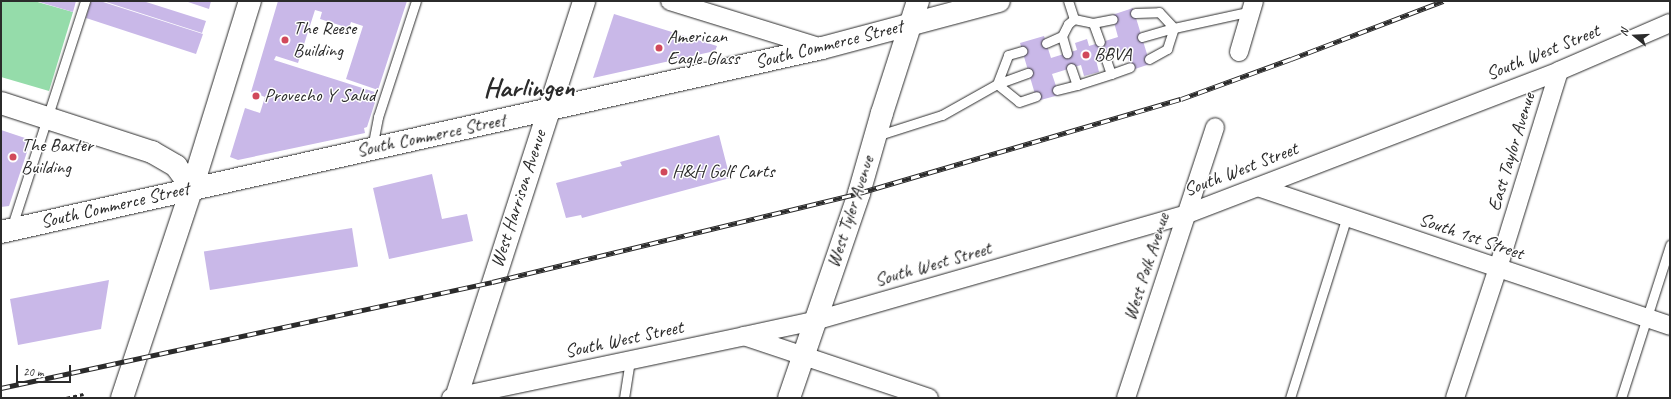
<!DOCTYPE html>
<html>
<head>
<meta charset="utf-8">
<style>
	body { margin:0 }
	#map { position:relative; width:1671px; height:399px; overflow:hidden; background:#fff; font-family:Caveat,sans-serif }
	div>[style] { position:absolute }
	.green>* { inset:0; background:#95dcaa }
	.building>* { inset:0; background:#c9b8e8; transform-origin:0 0 }
	.path>* { height:2.5px; margin-top:-1.25px; transform-origin:0; background:repeating-linear-gradient(90deg,#2b2b2b 0 4px,transparent 0 7px) }
	.roads { filter:drop-shadow(0 0 1px #2b2b2b) drop-shadow(0 0 1px #2b2b2b) }
	.lane>* { height:9px; margin:-4.5px; padding:0 4.5px; transform-origin:4.5px; border-radius:4.5px; background:#fff }
	.street>* { height:18px; margin:-9px; padding:0 9px; transform-origin:9px; border-radius:9px; background:#fff }
	.secondary>* { height:22px; margin:-11px; padding:0 11px; transform-origin:11px; border-radius:11px; background:#fff }
	.rail>* { height:4.5px; margin-top:-2.25px; transform-origin:0; background:repeating-linear-gradient(90deg,#fff 0 9px,#2b2b2b 0 18px); box-sizing:border-box; border-block:1px solid #2b2b2b }
	.dots>* { width:11px; height:11px; translate:-50% -50%; box-sizing:border-box; border:2px solid #fff; border-radius:50% }
	span { translate:-50% -50%; white-space:nowrap; text-align:center; line-height:1.15; -webkit-text-stroke:3px #fff; paint-order:stroke }
	.poi-label { font-size:19px; color:#2b2b2b }
	.left { translate:0 -50%; text-align:left }
	.street-label { font-size:19px; color:#2b2b2b }
	.town-label { font-size:27px; color:#2b2b2b; font-weight:700 }
	.frame { position:absolute; inset:0; border:2px solid #2b2b2b; pointer-events:none }
	.north { position:absolute; left:1615px; top:16px; width:40px; height:40px; -webkit-text-stroke:3px #fff; paint-order:stroke; rotate:288deg; font-size:11px; font-weight:700; line-height:16px; text-align:center; color:#2b2b2b }
	.north::after { content:''; display:block; margin:auto; width:14px; height:18px; background:#2b2b2b; clip-path:polygon(50% 0,100% 100%,50% 72%,0 100%) }
	.scale { position:absolute; left:16px; top:365px; width:55px; height:18px; box-sizing:border-box; border:2px solid #2b2b2b; border-top:0; padding-left:5px; font-size:12px; line-height:14px; white-space:nowrap; color:#2b2b2b; -webkit-text-stroke:3px #fff; paint-order:stroke }
</style>
</head>
<body>
<div id="map">
	<div class="green">
		<div style="clip-path:polygon(1px 1px,34px 1px,73px 12px,49px 91px,1px 77px)"></div>
	</div>
	<div class="building">
		<div style="clip-path:polygon(36px 1px,76px 1px,73px 12px)"></div>
		<div style="clip-path:polygon(91px 1px,100px 1px,203px 34px,196px 54px,86px 18px)"></div>
		<div style="clip-path:polygon(103px 1px,143px 1px,206px 21px,202px 33px)"></div>
		<div style="clip-path:polygon(185px 1px,211px 1px,209px 9px)"></div>
		<div style="clip-path:polygon(278px 1px,407px 1px,378px 90px,346px 79px,363px 26px,351px 22px,349px 28px,320px 19px,322px 12px,315px 10px,298px 63px,276px 56px,274px 60px,378px 93px,367px 127px,364px 128px,365px 133px,238px 160px,230px 157px,245px 108px,260px 113px,265px 97px,251px 92px)"></div>
		<div style="clip-path:polygon(1133px 8px,1150px 64px,1132px 70px,1125px 51px,1096px 60px,1099px 72px,1084px 76px,1081px 65px,1052px 74px,1059px 95px,1037px 101px,1020px 43px,1044px 36px,1051px 58px,1067px 53px,1077px 50px,1075px 43px,1087px 39px,1089px 46px,1118px 37px,1112px 15px)"></div>
		<div style="clip-path:polygon(614px 14px,717px 46px,715px 51px,593px 78px)"></div>
		<div style="clip-path:polygon(1px 130px,31px 140px,9px 206px,1px 207px)"></div>
		<div style="clip-path:polygon(719px 135px,730px 178px,582px 218px,581px 215px,566px 218px,556px 183px,622px 166px,620px 162px)"></div>
		<div style="clip-path:polygon(432px 174px,442px 219px,467px 214px,473px 241px,389px 259px,373px 188px)"></div>
		<div style="left:352px;top:228px;width:39px;height:150px;rotate:81deg"></div>
		<div style="clip-path:polygon(109px 280px,101px 329px,18px 345px,10px 299px)"></div>
	</div>
	<div class="path">
		<div style="left:66px;top:398px;width:18px;rotate:-13deg"></div>
	</div>
	<div class="roads">
		<div class="lane">
			<div style="left:1135px;top:13px;width:24px;rotate:-2deg"></div>
			<div style="left:1159px;top:12px;width:22px;rotate:47deg"></div>
			<div style="left:1074px;top:19px;width:19px;rotate:12deg"></div>
			<div style="left:1093px;top:23px;width:20px;rotate:-11deg"></div>
			<div style="left:1093px;top:23px;width:20px;rotate:70deg"></div>
			<div style="left:1062px;top:36px;width:18px;rotate:74deg"></div>
			<div style="left:1142px;top:37px;width:33px;rotate:-16deg"></div>
			<div style="left:1174px;top:28px;width:79px;rotate:-12.4deg"></div>
			<div style="left:1046px;top:43px;width:17px;rotate:-24deg"></div>
			<div style="left:1062px;top:36px;width:13px;rotate:-63deg"></div>
			<div style="left:1068px;top:24px;width:8px;rotate:-40deg"></div>
			<div style="left:1074px;top:19px;width:19px;rotate:-108deg"></div>
			<div style="left:1149px;top:59px;width:21px;rotate:-29deg"></div>
			<div style="left:1167px;top:49px;width:22px;rotate:-72deg"></div>
			<div style="left:1071px;top:68px;width:18px;rotate:71deg"></div>
			<div style="left:1077px;top:85px;width:36px;rotate:-18deg"></div>
			<div style="left:1111px;top:74px;width:18px;rotate:-109deg"></div>
			<div style="left:1111px;top:74px;width:20px;rotate:-20deg"></div>
			<div style="left:997px;top:84px;width:28px;rotate:39deg"></div>
			<div style="left:1019px;top:102px;width:18px;rotate:-19deg"></div>
			<div style="left:997px;top:84px;width:31px;rotate:-69deg"></div>
			<div style="left:1008px;top:55px;width:15px;rotate:-16deg"></div>
			<div style="left:1057px;top:90px;width:21px;rotate:-14deg"></div>
			<div style="left:876px;top:136px;width:69px;rotate:-17.7deg"></div>
			<div style="left:942px;top:115px;width:63px;rotate:-29.4deg"></div>
			<div style="left:997px;top:84px;width:33px;rotate:-20deg"></div>
			<div style="left:372px;top:148px;width:32px;rotate:-79deg"></div>
			<div style="left:378px;top:117px;width:122px;rotate:-71.9deg"></div>
			<div style="left:11px;top:229px;width:240px;rotate:-72deg"></div>
			<div style="left:624px;top:398px;width:38px;rotate:-81deg"></div>
			<div style="left:1290px;top:398px;width:191px;rotate:-72.6deg"></div>
			<div style="left:1621px;top:398px;width:161px;rotate:-72.2deg"></div>
		</div>
		<div class="street">
			<div style="left:670px;top:1px;width:159px;rotate:17.2deg"></div>
			<div style="left:1239px;top:52px;width:53px;rotate:-73.6deg"></div>
			<div style="left:1258px;top:187px;width:435px;rotate:18.6deg"></div>
			<div style="left:744px;top:336px;width:72px;rotate:-12.1deg"></div>
			<div style="left:814px;top:321px;width:388px;rotate:-16deg"></div>
			<div style="left:1187px;top:214px;width:399px;rotate:-21deg"></div>
			<div style="left:1559px;top:71px;width:121px;rotate:-23.4deg"></div>
			<div style="left:451px;top:398px;width:299px;rotate:-11.9deg"></div>
			<div style="left:744px;top:336px;width:195px;rotate:18.5deg"></div>
			<div style="left:1126px;top:398px;width:285px;rotate:-71.8deg"></div>
			<div style="left:1455px;top:398px;width:137px;rotate:-71.7deg"></div>
			<div style="left:1498px;top:268px;width:206px;rotate:-72.8deg"></div>
		</div>
		<div class="secondary">
			<div style="left:1px;top:103px;width:159px;rotate:18deg"></div>
			<div style="left:152px;top:152px;width:28px;rotate:30deg"></div>
			<div style="left:176px;top:166px;width:27px;rotate:54deg"></div>
			<div style="left:1px;top:232px;width:841px;rotate:-12.63deg"></div>
			<div style="left:822px;top:48px;width:183px;rotate:-14.9deg"></div>
			<div style="left:122px;top:398px;width:221px;rotate:-71.6deg"></div>
			<div style="left:192px;top:188px;width:196px;rotate:-72.8deg"></div>
			<div style="left:456px;top:398px;width:417px;rotate:-72.1deg"></div>
			<div style="left:789px;top:398px;width:217px;rotate:-71.1deg"></div>
			<div style="left:859px;top:193px;width:83px;rotate:-74deg"></div>
			<div style="left:882px;top:113px;width:118px;rotate:-72.2deg"></div>
		</div>
	</div>
	<div class="rail">
		<div style="left:1px;top:388px;width:502px;rotate:-12.18deg"></div>
		<div style="left:492px;top:282px;width:378px;rotate:-13.6deg"></div>
		<div style="left:859px;top:193px;width:335px;rotate:-16.3deg"></div>
		<div style="left:1181px;top:99px;width:117px;rotate:-20deg"></div>
		<div style="left:1291px;top:59px;width:163px;rotate:-20.9deg"></div>
	</div>
	<div class="dots">
		<div style="left:285px;top:40px;background:#d1495b"></div>
		<div style="left:659px;top:48px;background:#d1495b"></div>
		<div style="left:1086px;top:55px;background:#d1495b"></div>
		<div style="left:256px;top:96px;background:#d1495b"></div>
		<div style="left:13px;top:157px;background:#d1495b"></div>
		<div style="left:664px;top:172px;background:#d1495b"></div>
	</div>
	<div class="poi-label">
		<span class="left" style="left:293px;top:40px">The Reese<br>Building</span>
		<span class="left" style="left:667px;top:48px">American<br>Eagle Glass</span>
		<span class="left" style="left:1094px;top:55px">BBVA</span>
		<span class="left" style="left:264px;top:96px">Provecho Y Salud</span>
		<span class="left" style="left:21px;top:157px">The Baxter<br>Building</span>
		<span class="left" style="left:672px;top:172px">H&amp;H Golf Carts</span>
	</div>
	<div class="street-label">
		<span style="left:829px;top:45px;rotate:-14deg">South Commerce Street</span>
		<span style="left:1543px;top:53px;rotate:-22deg">South West Street</span>
		<span style="left:431px;top:136px;rotate:-12deg">South Commerce Street</span>
		<span style="left:1512px;top:152px;rotate:-73deg">East Taylor Avenue</span>
		<span style="left:1241px;top:170px;rotate:-21deg">South West Street</span>
		<span style="left:519px;top:199px;rotate:-72deg">West Harrison Avenue</span>
		<span style="left:115px;top:206px;rotate:-13deg">South Commerce Street</span>
		<span style="left:851px;top:212px;rotate:-72deg">West Tyler Avenue</span>
		<span style="left:1471px;top:237px;rotate:19deg">South 1st Street</span>
		<span style="left:933px;top:265px;rotate:-16deg">South West Street</span>
		<span style="left:1147px;top:267px;rotate:-72deg">West Polk Avenue</span>
		<span style="left:624px;top:340px;rotate:-12deg">South West Street</span>
	</div>
	<div class="town-label">
		<span style="left:529px;top:88px">Harlingen</span>
	</div>
	<div class="frame"></div>
	<div class="north">N</div>
	<div class="scale">20 m</div>
</div>
</body>
</html>
